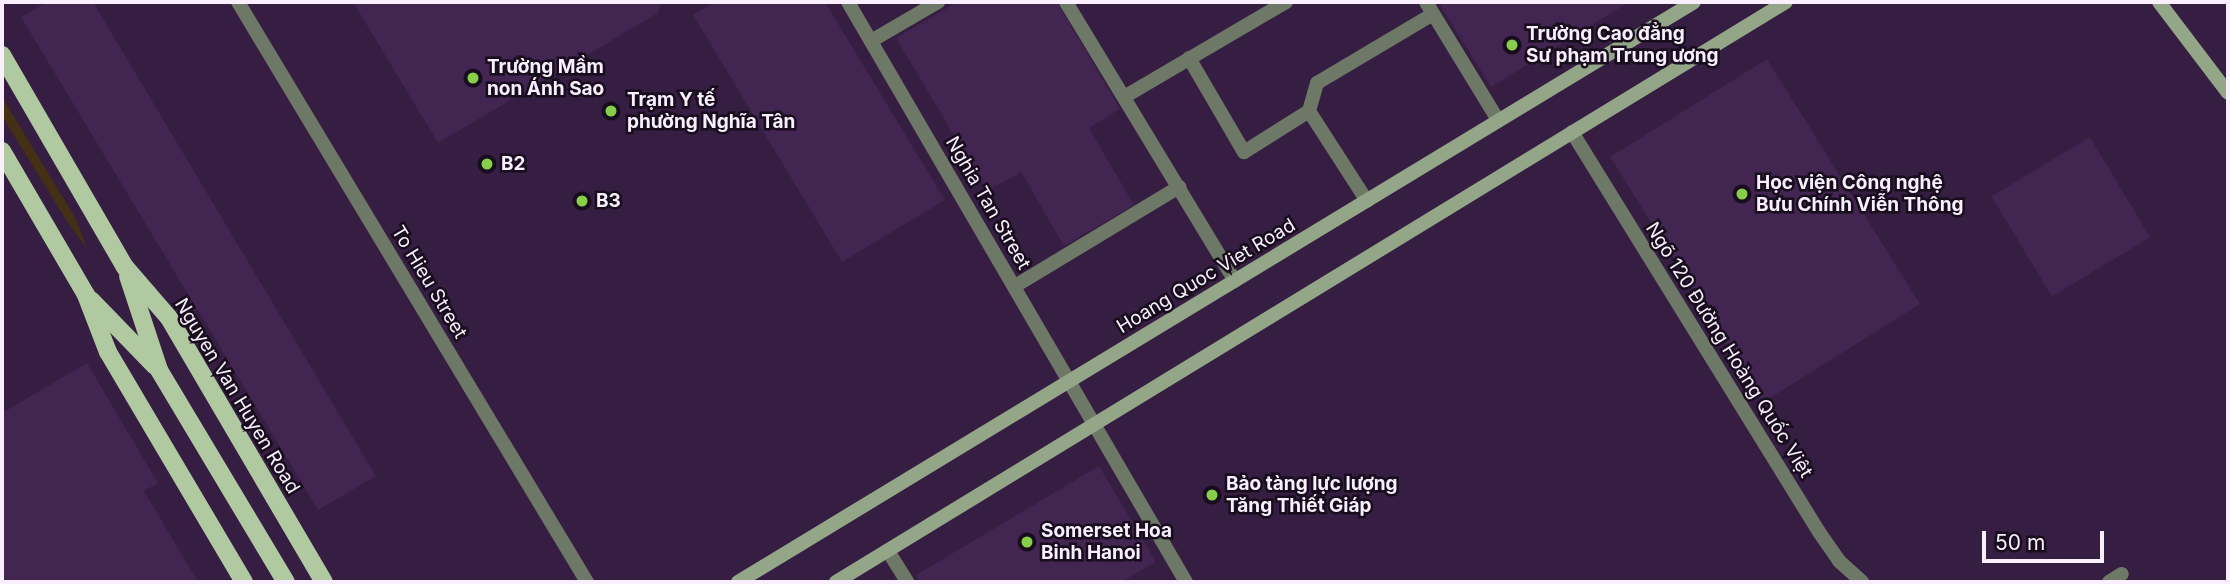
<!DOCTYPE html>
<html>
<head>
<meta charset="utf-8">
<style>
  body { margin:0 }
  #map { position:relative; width:2230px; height:584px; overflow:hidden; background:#361d42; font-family:Inter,sans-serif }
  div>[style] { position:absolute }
  .built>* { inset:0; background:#422550; transform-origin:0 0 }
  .green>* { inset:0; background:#443015 }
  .minor>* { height:14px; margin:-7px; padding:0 7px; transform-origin:7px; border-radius:7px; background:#6d7966 }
  .tertiary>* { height:14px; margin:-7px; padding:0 7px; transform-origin:7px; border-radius:7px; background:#6d7966 }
  .secondary>* { height:14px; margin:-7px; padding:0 7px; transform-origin:7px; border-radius:7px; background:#93a687 }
  .primary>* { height:18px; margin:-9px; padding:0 9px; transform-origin:9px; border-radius:9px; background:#b1c9a1 }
  .dots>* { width:19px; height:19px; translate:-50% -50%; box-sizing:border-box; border:4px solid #180d1d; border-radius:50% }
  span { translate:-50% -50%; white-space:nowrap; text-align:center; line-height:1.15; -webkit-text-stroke:5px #180d1d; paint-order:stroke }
  .poi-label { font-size:19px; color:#f9effe; font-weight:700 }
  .left { translate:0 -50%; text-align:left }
  .street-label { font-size:19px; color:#f9effe }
  .frame { position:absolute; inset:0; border:4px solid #f9effe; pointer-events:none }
  .scale { position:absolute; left:1982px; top:531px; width:122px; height:32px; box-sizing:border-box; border:4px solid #f9effe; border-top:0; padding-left:9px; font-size:21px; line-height:24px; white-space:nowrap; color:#f9effe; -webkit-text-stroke:5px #180d1d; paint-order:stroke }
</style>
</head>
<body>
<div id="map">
  <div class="built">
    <div style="clip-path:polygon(47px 2px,93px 2px,376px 476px,318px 510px,21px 17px)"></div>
    <div style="clip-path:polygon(353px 2px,661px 2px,658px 13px,438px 143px)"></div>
    <div style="clip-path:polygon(715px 2px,825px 2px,945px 200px,842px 262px,693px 15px)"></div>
    <div style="clip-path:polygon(957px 2px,1057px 2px,1120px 109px,1089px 128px,1134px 205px,1064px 246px,1021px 172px,987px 191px,896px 38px)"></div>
    <div style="clip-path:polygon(1438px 2px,1629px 2px,1491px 87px)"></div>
    <div style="left:1767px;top:59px;width:289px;height:185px;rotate:58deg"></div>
    <div style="left:2090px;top:137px;width:117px;height:115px;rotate:59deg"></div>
    <div style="clip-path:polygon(87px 363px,158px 483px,144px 491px,198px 582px,2px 582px,2px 413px)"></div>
    <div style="clip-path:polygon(1099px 466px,1156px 562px,1121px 582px,920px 582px,916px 575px)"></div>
  </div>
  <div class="green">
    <div style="clip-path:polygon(2px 97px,76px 219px,87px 249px,68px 223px,2px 116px)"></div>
  </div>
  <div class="minor">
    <div style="left:238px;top:2px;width:677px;rotate:58.96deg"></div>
    <div style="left:848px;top:2px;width:671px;rotate:59.77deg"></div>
    <div style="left:1066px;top:2px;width:326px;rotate:58.8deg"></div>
    <div style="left:1426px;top:2px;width:138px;rotate:58.6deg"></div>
    <div style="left:871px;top:41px;width:78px;rotate:-30.2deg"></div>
    <div style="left:1189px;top:58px;width:109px;rotate:59.7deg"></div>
    <div style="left:1244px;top:152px;width:77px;rotate:-32.2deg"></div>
    <div style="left:1309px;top:111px;width:29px;rotate:-74deg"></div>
    <div style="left:1317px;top:83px;width:135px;rotate:-30.7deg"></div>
    <div style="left:1124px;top:97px;width:188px;rotate:-30.4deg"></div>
    <div style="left:1309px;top:111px;width:107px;rotate:57.2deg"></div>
    <div style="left:1572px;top:132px;width:470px;rotate:58.3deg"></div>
    <div style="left:1819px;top:532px;width:35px;rotate:55deg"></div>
    <div style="left:1839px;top:561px;width:31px;rotate:42deg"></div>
    <div style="left:1015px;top:286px;width:192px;rotate:-31.1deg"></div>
    <div style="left:2109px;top:582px;width:15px;rotate:-32deg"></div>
  </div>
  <div class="tertiary">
    <div style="left:888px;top:551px;width:36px;rotate:58deg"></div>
  </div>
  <div class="secondary">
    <div style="left:2159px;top:2px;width:114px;rotate:52.8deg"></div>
    <div style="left:738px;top:582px;width:1118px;rotate:-31.24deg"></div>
    <div style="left:836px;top:582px;width:1113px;rotate:-31.41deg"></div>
  </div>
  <div class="primary">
    <div style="left:2px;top:55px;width:245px;rotate:59.9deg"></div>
    <div style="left:125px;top:267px;width:67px;rotate:49.2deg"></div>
    <div style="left:169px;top:318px;width:306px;rotate:59.6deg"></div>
    <div style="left:2px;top:151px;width:167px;rotate:59.7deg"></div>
    <div style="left:86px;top:295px;width:61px;rotate:68.9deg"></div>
    <div style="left:108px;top:352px;width:267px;rotate:59.4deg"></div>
    <div style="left:128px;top:276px;width:99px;rotate:71.7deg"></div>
    <div style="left:159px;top:370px;width:247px;rotate:59.1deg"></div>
    <div style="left:91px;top:300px;width:92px;rotate:45.9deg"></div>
  </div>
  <div class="dots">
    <div style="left:1512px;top:45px;background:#87cf4b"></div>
    <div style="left:473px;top:78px;background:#87cf4b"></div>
    <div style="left:611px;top:111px;background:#87cf4b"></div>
    <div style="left:487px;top:164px;background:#87cf4b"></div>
    <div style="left:1742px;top:194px;background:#87cf4b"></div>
    <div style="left:582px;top:201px;background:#87cf4b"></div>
    <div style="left:1212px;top:495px;background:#87cf4b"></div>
    <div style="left:1027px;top:542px;background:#87cf4b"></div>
  </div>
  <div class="poi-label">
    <span class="left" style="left:1526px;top:45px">Trường Cao đẳng<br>Sư phạm Trung ương</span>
    <span class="left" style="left:487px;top:78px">Trường Mầm<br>non Ánh Sao</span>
    <span class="left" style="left:627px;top:111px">Trạm Y tế<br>phường Nghĩa Tân</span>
    <span class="left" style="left:501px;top:164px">B2</span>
    <span class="left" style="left:1756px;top:194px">Học viện Công nghệ<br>Bưu Chính Viễn Thông</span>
    <span class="left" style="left:596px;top:201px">B3</span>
    <span class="left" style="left:1226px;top:495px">Bảo tàng lực lượng<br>Tăng Thiết Giáp</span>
    <span class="left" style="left:1041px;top:542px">Somerset Hoa<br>Binh Hanoi</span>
  </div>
  <div class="street-label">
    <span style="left:988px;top:203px;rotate:60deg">Nghia Tan Street</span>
    <span style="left:1206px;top:276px;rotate:-31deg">Hoang Quoc Viet Road</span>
    <span style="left:429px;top:282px;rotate:59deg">To Hieu Street</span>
    <span style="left:1729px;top:350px;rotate:58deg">Ngõ 120 Đường Hoàng Quốc Việt</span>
    <span style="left:237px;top:396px;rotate:59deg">Nguyen Van Huyen Road</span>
  </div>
  <div class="frame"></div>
  <div class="scale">50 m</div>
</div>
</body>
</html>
